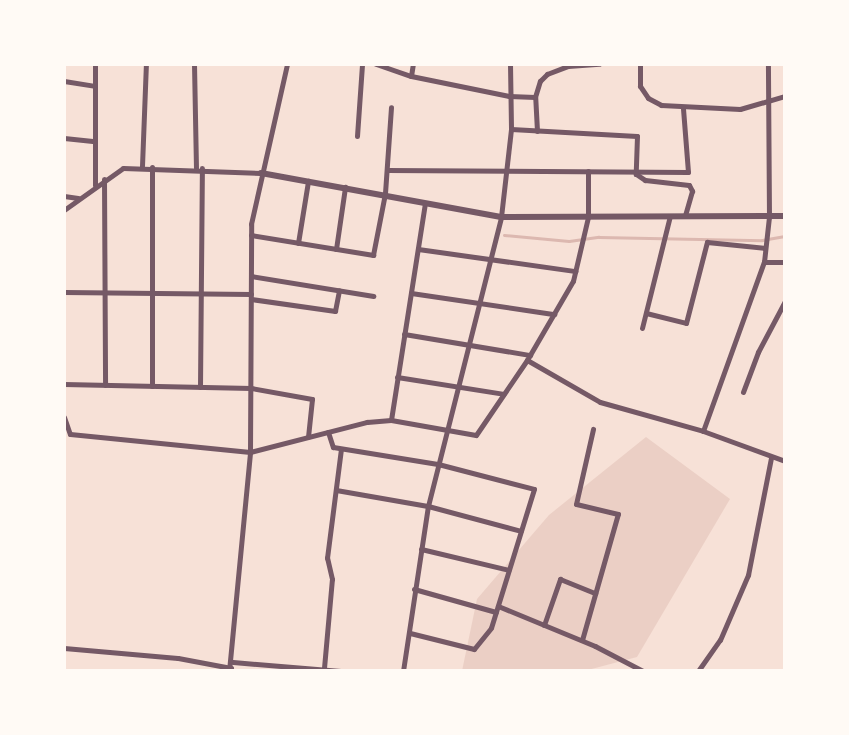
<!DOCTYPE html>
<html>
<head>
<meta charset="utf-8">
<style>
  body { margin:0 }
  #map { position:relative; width:849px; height:735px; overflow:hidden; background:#f7e1d7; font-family:"Asap Condensed",sans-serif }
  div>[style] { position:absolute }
  .green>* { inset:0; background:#ebcfc5 }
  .stream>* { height:3px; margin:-1.5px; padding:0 1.5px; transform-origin:1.5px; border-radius:1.5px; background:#dcb8b0 }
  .minor>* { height:5px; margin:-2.5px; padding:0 2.5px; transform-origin:2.5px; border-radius:2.5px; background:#755966 }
  .tertiary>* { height:6px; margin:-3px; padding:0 3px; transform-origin:3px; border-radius:3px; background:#755966 }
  span { translate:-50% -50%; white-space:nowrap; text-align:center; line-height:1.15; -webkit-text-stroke:7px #fffaf5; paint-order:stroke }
  .frame { position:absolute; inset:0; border:66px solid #fffaf5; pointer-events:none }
</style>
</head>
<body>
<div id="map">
  <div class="green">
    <div style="clip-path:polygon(646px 437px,730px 499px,637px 657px,584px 671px,462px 671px,477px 599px,549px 515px)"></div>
  </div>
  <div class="stream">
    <div style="left:504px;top:235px;width:65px;rotate:5.3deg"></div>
    <div style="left:569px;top:241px;width:30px;rotate:-8deg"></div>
    <div style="left:599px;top:237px;width:163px;rotate:1.1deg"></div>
    <div style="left:762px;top:240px;width:23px;rotate:-10deg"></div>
  </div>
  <div class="minor">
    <div style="left:194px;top:64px;width:104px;rotate:88.9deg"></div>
    <div style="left:376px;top:64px;width:37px;rotate:19deg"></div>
    <div style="left:411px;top:76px;width:100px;rotate:11.5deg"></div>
    <div style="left:509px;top:96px;width:26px;rotate:2deg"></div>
    <div style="left:510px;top:64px;width:65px;rotate:89.1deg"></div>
    <div style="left:640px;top:64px;width:22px;rotate:90deg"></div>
    <div style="left:640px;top:86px;width:14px;rotate:56deg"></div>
    <div style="left:648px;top:98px;width:15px;rotate:28deg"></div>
    <div style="left:661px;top:105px;width:79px;rotate:2.9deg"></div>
    <div style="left:740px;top:109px;width:47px;rotate:-16.1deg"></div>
    <div style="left:411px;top:76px;width:12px;rotate:-81deg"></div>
    <div style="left:64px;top:81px;width:31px;rotate:9deg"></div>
    <div style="left:537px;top:131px;width:34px;rotate:-93deg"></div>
    <div style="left:535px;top:97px;width:17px;rotate:-73deg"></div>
    <div style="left:540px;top:81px;width:10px;rotate:-45deg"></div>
    <div style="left:547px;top:74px;width:22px;rotate:-21deg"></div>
    <div style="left:568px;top:66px;width:31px;rotate:-4deg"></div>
    <div style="left:357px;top:136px;width:72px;rotate:-86deg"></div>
    <div style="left:64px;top:138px;width:31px;rotate:6deg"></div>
    <div style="left:142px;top:166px;width:102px;rotate:-87.8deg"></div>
    <div style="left:387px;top:170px;width:301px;rotate:0.4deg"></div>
    <div style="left:688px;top:172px;width:64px;rotate:-94.5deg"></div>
    <div style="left:104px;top:179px;width:206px;rotate:89.7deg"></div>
    <div style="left:95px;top:185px;width:121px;rotate:-90deg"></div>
    <div style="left:64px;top:196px;width:14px;rotate:8deg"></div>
    <div style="left:64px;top:210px;width:72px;rotate:-35.4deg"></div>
    <div style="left:123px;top:168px;width:138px;rotate:2.1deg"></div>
    <div style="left:251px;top:235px;width:124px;rotate:9.3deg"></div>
    <div style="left:373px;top:255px;width:63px;rotate:-79deg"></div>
    <div style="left:385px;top:193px;width:86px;rotate:-86deg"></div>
    <div style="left:298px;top:243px;width:63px;rotate:-80.8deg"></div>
    <div style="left:336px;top:249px;width:63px;rotate:-81.7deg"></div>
    <div style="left:418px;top:249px;width:159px;rotate:8deg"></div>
    <div style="left:764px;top:262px;width:21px"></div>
    <div style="left:251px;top:276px;width:124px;rotate:9.3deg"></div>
    <div style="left:64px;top:292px;width:187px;rotate:0.6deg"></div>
    <div style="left:411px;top:293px;width:145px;rotate:8.4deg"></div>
    <div style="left:251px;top:299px;width:85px;rotate:8.1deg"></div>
    <div style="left:335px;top:311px;width:21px;rotate:-79deg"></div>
    <div style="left:646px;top:313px;width:41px;rotate:14deg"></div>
    <div style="left:686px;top:323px;width:84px;rotate:-75.5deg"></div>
    <div style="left:707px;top:242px;width:58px;rotate:5.9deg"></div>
    <div style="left:642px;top:328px;width:115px;rotate:-76deg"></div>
    <div style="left:404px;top:334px;width:128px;rotate:9.5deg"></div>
    <div style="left:527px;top:360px;width:84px;rotate:29.9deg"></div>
    <div style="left:600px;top:402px;width:107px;rotate:15.7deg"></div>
    <div style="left:703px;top:431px;width:87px;rotate:20.1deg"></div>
    <div style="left:397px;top:377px;width:108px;rotate:9deg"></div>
    <div style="left:64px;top:384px;width:187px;rotate:1.2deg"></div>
    <div style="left:251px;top:388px;width:62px;rotate:10.2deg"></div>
    <div style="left:312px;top:399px;width:38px;rotate:96deg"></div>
    <div style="left:152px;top:386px;width:219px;rotate:-90deg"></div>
    <div style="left:200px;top:387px;width:219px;rotate:-89.5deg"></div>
    <div style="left:743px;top:392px;width:43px;rotate:-69.4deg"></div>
    <div style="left:758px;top:352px;width:58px;rotate:-62.1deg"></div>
    <div style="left:64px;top:417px;width:18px;rotate:71deg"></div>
    <div style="left:70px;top:434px;width:181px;rotate:5.7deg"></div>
    <div style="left:250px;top:452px;width:121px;rotate:-14.4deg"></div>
    <div style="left:367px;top:422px;width:24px;rotate:-5deg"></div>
    <div style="left:391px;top:420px;width:86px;rotate:10deg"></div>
    <div style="left:476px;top:435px;width:91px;rotate:-55.8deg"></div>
    <div style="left:527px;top:360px;width:91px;rotate:-59.8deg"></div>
    <div style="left:573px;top:281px;width:66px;rotate:-76.8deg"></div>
    <div style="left:588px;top:217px;width:46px;rotate:-90deg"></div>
    <div style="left:391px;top:420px;width:219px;rotate:-81.1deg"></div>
    <div style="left:703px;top:431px;width:180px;rotate:-70.2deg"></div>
    <div style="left:764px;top:262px;width:45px;rotate:-83.7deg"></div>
    <div style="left:769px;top:217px;width:153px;rotate:-90.4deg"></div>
    <div style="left:328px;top:432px;width:16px;rotate:72deg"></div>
    <div style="left:333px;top:447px;width:106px;rotate:9.2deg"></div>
    <div style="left:438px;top:464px;width:99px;rotate:14.6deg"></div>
    <div style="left:534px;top:489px;width:145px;rotate:107.2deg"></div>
    <div style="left:491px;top:628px;width:27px;rotate:129deg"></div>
    <div style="left:474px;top:649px;width:66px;rotate:-166deg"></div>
    <div style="left:336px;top:490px;width:93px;rotate:9.9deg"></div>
    <div style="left:428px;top:506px;width:96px;rotate:15deg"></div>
    <div style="left:421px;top:549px;width:90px;rotate:13.4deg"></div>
    <div style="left:414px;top:589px;width:85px;rotate:15.7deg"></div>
    <div style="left:498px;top:606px;width:105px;rotate:22.4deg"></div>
    <div style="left:595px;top:646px;width:54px;rotate:27.5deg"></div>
    <div style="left:544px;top:625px;width:49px;rotate:-70.8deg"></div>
    <div style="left:560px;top:579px;width:38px;rotate:22deg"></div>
    <div style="left:582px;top:640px;width:131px;rotate:-74.1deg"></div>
    <div style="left:618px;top:514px;width:43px;rotate:-166.6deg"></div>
    <div style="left:576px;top:504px;width:77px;rotate:-77.2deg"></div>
    <div style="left:64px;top:648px;width:114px;rotate:5deg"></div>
    <div style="left:178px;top:658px;width:54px;rotate:10.7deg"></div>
    <div style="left:233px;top:662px;width:108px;rotate:4.8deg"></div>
    <div style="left:324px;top:668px;width:89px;rotate:-84.9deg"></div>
    <div style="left:332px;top:579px;width:22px;rotate:-103deg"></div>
    <div style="left:327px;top:558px;width:110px;rotate:-82.7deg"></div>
    <div style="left:229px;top:671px;width:220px;rotate:-84.5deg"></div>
    <div style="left:250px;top:452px;width:228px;rotate:-89.7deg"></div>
    <div style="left:251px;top:224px;width:164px;rotate:-77.3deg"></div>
    <div style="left:403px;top:671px;width:167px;rotate:-81.4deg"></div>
    <div style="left:428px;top:506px;width:298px;rotate:-75.8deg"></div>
    <div style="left:501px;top:217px;width:89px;rotate:-83.5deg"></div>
    <div style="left:511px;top:129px;width:126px;rotate:3.2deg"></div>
    <div style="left:637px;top:136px;width:38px;rotate:92deg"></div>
    <div style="left:636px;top:174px;width:11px;rotate:34deg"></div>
    <div style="left:645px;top:180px;width:44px;rotate:6.5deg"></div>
    <div style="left:689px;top:185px;width:7px;rotate:63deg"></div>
    <div style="left:692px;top:191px;width:26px;rotate:106deg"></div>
    <div style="left:698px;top:671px;width:38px;rotate:-55deg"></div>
    <div style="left:720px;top:640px;width:71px;rotate:-66.7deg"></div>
    <div style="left:748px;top:575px;width:119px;rotate:-78.9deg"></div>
  </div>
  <div class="tertiary">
    <div style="left:261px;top:173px;width:244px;rotate:10.4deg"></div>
    <div style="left:501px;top:217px;width:284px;rotate:-0.2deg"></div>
  </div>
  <div class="frame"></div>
</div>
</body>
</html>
